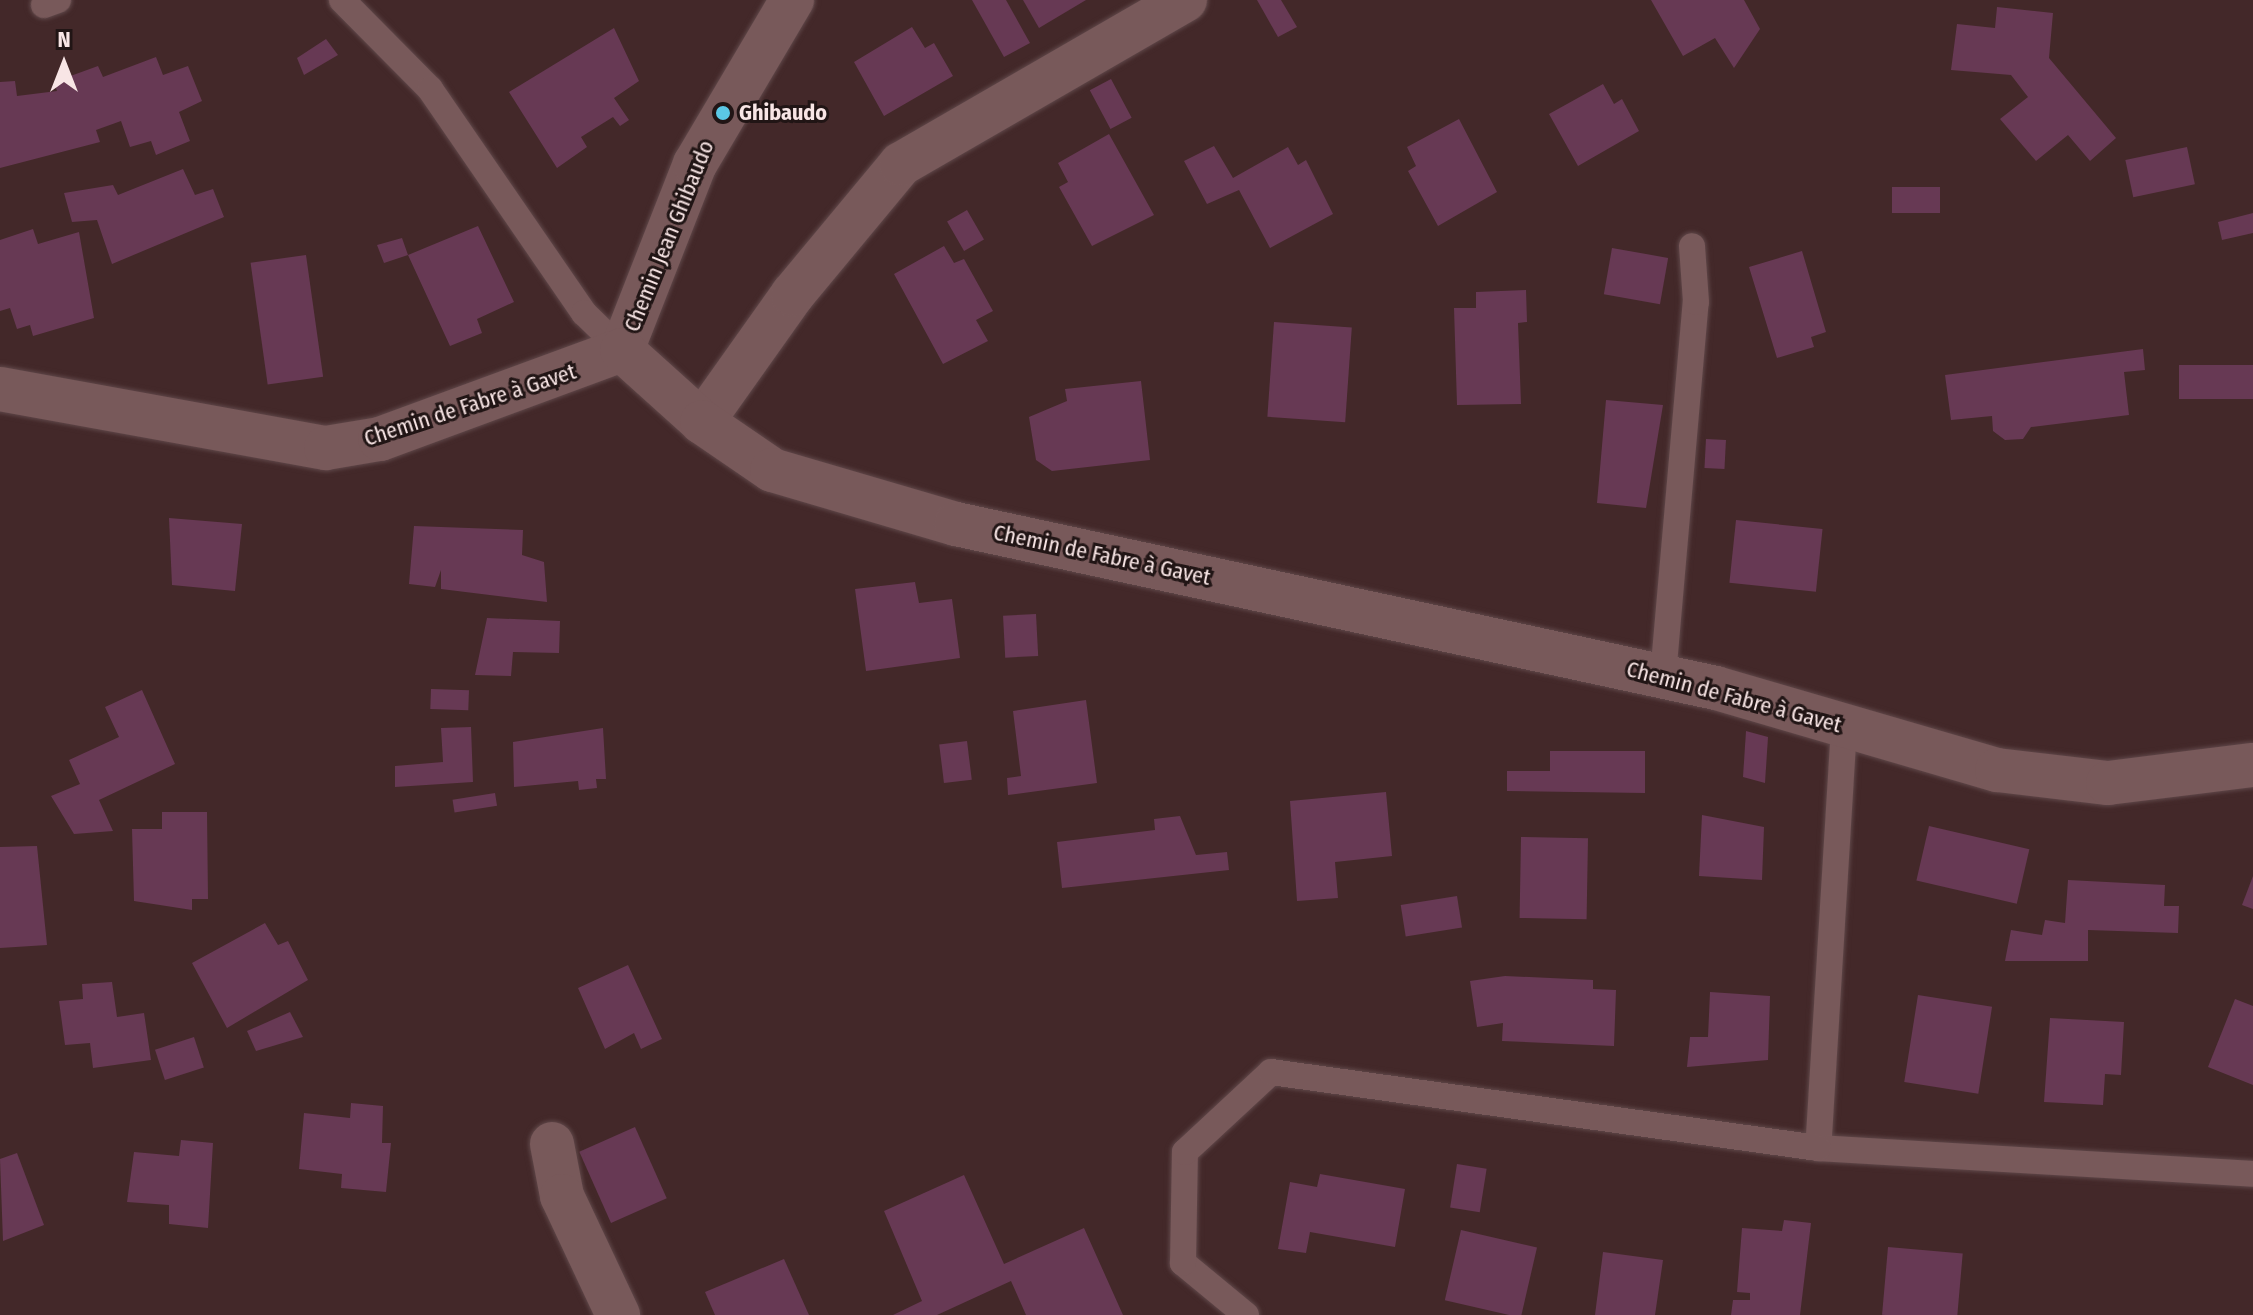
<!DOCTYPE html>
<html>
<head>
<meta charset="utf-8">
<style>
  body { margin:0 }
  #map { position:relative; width:2253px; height:1315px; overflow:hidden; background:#432829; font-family:"Fira Sans Condensed",sans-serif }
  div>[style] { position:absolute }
  .building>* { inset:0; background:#673954; transform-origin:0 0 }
  .roads { filter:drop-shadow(0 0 2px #5f4749) drop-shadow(0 0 2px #5f4749) }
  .service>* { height:26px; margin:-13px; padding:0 13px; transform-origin:13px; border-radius:13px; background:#78595a }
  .minor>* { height:44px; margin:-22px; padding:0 22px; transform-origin:22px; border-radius:22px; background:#78595a }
  .tertiary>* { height:44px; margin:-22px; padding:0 22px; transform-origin:22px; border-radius:22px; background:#78595a }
  .dots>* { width:22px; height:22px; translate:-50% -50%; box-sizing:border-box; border:4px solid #211515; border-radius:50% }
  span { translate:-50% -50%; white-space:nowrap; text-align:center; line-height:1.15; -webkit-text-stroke:6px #211515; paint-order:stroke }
  .poi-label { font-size:22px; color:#f8e5e5; font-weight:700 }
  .left { translate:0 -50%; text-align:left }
  .street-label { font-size:22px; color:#f8e5e5 }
  .north { position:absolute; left:24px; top:24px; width:80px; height:80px; -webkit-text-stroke:6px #211515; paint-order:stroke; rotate:0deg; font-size:22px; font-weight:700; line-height:32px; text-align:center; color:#f8e5e5 }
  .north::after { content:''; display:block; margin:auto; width:28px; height:36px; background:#f8e5e5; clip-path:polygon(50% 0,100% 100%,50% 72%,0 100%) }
</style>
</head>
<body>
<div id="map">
  <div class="building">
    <div style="clip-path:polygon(972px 0,1006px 0,1030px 43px,1004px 57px)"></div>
    <div style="clip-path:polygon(1023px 0,1086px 0,1039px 28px)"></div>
    <div style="clip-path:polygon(1257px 0,1281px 0,1297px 27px,1278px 37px)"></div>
    <div style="clip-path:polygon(1651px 0,1744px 0,1760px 29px,1734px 68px,1715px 38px,1683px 56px)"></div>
    <div style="clip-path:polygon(1997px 7px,2053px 13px,2049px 58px,2116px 138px,2090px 161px,2068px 135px,2036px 161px,2000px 119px,2028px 97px,2011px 75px,1951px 70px,1957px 24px,1995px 28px)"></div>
    <div style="clip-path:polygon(912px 27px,925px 48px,934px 43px,953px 76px,884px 116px,854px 62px)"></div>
    <div style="clip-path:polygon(614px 28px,639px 81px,614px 98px,629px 120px,620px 126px,613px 117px,581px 137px,587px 147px,557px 168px,509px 92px)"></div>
    <div style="clip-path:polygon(326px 39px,338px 55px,304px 75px,297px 58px)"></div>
    <div style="clip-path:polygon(156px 57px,163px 75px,188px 66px,202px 101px,179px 112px,190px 141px,156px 155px,151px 141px,130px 147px,121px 121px,96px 130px,100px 142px,0 168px,0 82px,15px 81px,17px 96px,57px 91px,54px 82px,98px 66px,103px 77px)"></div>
    <div style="left:1111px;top:79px;width:44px;height:24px;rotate:62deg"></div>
    <div style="clip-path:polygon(1603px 84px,1614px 104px,1622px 99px,1639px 131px,1578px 166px,1549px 114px)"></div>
    <div style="clip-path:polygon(1459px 119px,1497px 192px,1438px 226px,1408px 171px,1416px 166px,1407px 147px)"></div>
    <div style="clip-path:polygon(1109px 134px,1154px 215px,1092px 246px,1059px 187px,1068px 182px,1058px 163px)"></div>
    <div style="clip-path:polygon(1214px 146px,1233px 178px,1288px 147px,1298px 165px,1306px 160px,1333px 214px,1270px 248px,1239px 190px,1207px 204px,1184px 161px)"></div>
    <div style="left:2187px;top:147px;width:38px;height:63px;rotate:78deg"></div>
    <div style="clip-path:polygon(183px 169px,195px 195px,213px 189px,224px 217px,112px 264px,97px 220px,72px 222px,64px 193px,113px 185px,118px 195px)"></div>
    <div style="left:1892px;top:187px;width:48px;height:26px"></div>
    <div style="left:967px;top:210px;width:34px;height:23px;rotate:60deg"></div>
    <div style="clip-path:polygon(2253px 213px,2253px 233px,2222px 240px,2218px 222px)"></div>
    <div style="clip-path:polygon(478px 226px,514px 302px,477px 319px,482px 333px,450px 346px,408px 255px,384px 263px,377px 245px,402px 238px,408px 255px)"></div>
    <div style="clip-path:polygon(33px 229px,38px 244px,79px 232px,94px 318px,33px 336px,30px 325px,17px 329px,10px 308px,0 311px,0 240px)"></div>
    <div style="clip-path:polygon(944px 246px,954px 263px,964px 259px,993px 311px,976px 320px,988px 341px,943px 364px,894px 274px)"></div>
    <div style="left:1612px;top:248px;width:57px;height:47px;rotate:10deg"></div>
    <div style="clip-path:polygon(1802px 251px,1826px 332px,1811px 337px,1814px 347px,1777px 358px,1749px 267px)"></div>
    <div style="left:306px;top:255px;width:123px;height:56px;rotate:82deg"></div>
    <div style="clip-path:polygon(1526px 290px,1527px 322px,1518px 323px,1521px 404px,1457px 405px,1454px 308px,1476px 308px,1476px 292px)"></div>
    <div style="left:1274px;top:322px;width:78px;height:95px;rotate:4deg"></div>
    <div style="clip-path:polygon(2143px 349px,2145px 370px,2124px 372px,2129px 415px,2031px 427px,2023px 439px,2005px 440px,1993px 431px,1992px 416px,1951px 420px,1945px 375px)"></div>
    <div style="left:2253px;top:365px;width:34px;height:74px;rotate:90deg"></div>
    <div style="clip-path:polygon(1141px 381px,1150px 460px,1052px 471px,1036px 460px,1029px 417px,1067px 401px,1065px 389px)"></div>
    <div style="clip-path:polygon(1606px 400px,1663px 405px,1646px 508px,1597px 503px)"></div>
    <div style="left:1706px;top:439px;width:20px;height:29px;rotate:3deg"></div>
    <div style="clip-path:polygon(169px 518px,242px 524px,235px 591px,172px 585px)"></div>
    <div style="left:1736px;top:520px;width:87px;height:63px;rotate:6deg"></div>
    <div style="clip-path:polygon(414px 526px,523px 530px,522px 555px,544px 562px,547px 602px,441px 589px,441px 570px,435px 587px,409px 584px)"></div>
    <div style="clip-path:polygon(915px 582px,919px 603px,952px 599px,960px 658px,866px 671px,855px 589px)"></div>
    <div style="left:1036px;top:614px;width:42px;height:33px;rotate:87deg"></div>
    <div style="clip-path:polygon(487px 618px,560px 621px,559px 653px,513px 652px,511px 676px,475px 675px)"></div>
    <div style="left:431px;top:689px;width:38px;height:20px;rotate:2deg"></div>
    <div style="clip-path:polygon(142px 690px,175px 764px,99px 800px,113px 831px,74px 834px,51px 796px,80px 784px,69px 760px,119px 737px,105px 707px)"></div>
    <div style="clip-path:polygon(1086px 700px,1097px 783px,1008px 795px,1007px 778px,1021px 776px,1013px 711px)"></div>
    <div style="clip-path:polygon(471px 727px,473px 782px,395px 787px,395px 766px,443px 762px,441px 728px)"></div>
    <div style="clip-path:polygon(603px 728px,606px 779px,596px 779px,597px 788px,579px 790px,578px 781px,514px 787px,513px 742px)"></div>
    <div style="clip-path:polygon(1746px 731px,1768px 737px,1765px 783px,1743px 777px)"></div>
    <div style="left:967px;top:741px;width:39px;height:28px;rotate:83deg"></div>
    <div style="clip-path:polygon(1550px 751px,1645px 751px,1645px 793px,1507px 791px,1507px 771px,1550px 771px)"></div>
    <div style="clip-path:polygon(1386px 792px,1392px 856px,1335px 862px,1338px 898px,1297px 901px,1290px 801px)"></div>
    <div style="left:495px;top:793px;width:13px;height:43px;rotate:81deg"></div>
    <div style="clip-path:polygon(162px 812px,207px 812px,208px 899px,192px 899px,192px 910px,134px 901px,132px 829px,162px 829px)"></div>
    <div style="clip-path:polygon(1702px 815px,1764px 827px,1762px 880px,1699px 876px)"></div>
    <div style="clip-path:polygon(1180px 816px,1196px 855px,1227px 852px,1229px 870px,1062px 888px,1057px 842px,1155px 830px,1154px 819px)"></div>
    <div style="left:1929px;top:826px;width:103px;height:56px;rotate:13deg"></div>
    <div style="left:1521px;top:837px;width:67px;height:81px;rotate:1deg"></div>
    <div style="clip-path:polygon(37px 846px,47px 945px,0 948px,0 847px)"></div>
    <div style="clip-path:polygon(2253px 876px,2253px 909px,2242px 905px)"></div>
    <div style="clip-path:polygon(2068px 880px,2165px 885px,2164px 906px,2179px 906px,2178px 933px,2088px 930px,2088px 961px,2005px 961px,2011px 930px,2042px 935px,2045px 920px,2065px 923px)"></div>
    <div style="left:1457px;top:896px;width:32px;height:57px;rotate:81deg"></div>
    <div style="clip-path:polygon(265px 923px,278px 945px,288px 941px,308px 980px,227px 1028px,192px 963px)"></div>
    <div style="clip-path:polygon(628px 965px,662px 1039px,641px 1049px,634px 1033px,605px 1049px,578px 988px)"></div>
    <div style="clip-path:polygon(1505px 976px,1593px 980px,1593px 989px,1616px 990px,1614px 1046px,1502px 1041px,1503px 1023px,1477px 1027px,1470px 981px)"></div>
    <div style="clip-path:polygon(112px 982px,117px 1017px,144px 1013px,151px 1060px,93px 1068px,90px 1043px,65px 1045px,59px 1001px,83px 999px,82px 984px)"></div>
    <div style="clip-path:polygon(1710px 992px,1770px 996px,1768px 1060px,1687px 1067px,1690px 1037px,1708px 1037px)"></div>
    <div style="left:1918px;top:995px;width:75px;height:88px;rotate:9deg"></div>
    <div style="clip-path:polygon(2235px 999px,2253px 1006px,2253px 1085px,2208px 1067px)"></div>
    <div style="clip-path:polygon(290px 1012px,303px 1037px,256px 1051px,247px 1031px)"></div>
    <div style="clip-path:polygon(2050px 1018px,2124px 1022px,2121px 1075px,2105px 1074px,2103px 1105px,2044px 1102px)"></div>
    <div style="left:194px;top:1037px;width:32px;height:41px;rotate:72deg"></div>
    <div style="clip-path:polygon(351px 1103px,383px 1106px,382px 1143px,391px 1143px,386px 1192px,341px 1188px,342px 1174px,299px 1169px,304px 1113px,350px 1118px)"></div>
    <div style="left:635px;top:1127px;width:78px;height:61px;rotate:66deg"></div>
    <div style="clip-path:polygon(181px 1140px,213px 1143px,208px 1228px,169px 1224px,169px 1205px,127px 1202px,134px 1152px,179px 1156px)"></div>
    <div style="clip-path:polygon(17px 1153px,44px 1225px,3px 1241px,0 1159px)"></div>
    <div style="left:1457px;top:1164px;width:30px;height:44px;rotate:9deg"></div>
    <div style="clip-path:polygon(1320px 1174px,1405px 1189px,1395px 1247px,1310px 1232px,1306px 1253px,1278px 1249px,1290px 1182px,1317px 1187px)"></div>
    <div style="clip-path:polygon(964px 1175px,1004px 1264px,1084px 1228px,1123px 1315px,1026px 1315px,1011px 1281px,937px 1315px,893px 1315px,922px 1301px,884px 1211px)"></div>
    <div style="clip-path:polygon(1784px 1220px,1811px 1223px,1800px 1315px,1731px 1315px,1733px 1300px,1750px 1300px,1750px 1293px,1737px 1292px,1742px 1228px,1782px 1231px)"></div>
    <div style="left:1461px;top:1230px;width:78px;height:72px;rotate:13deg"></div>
    <div style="left:1888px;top:1247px;width:75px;height:68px;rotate:5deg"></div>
    <div style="clip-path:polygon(1603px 1252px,1663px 1260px,1655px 1315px,1595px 1315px)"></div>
    <div style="clip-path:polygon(784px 1259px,809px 1315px,715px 1315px,705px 1292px)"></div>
  </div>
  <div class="roads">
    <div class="service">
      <div style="left:342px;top:0;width:125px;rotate:45.3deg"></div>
      <div style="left:430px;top:89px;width:272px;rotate:55.5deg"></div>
      <div style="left:584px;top:313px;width:53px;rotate:44.2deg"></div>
      <div style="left:44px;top:5px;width:15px;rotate:-20deg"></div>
      <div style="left:1663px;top:676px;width:375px;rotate:-85deg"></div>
      <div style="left:1696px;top:302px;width:56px;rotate:-94.1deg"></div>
      <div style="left:1844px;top:727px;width:422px;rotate:93.5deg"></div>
      <div style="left:1818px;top:1148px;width:436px;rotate:3.4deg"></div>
      <div style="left:1246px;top:1315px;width:82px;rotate:-140.5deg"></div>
      <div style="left:1183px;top:1263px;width:111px;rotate:-89deg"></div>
      <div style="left:1185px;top:1152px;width:117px;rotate:-42.9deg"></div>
      <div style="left:1271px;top:1072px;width:552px;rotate:7.91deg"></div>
    </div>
    <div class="minor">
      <div style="left:622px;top:350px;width:200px;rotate:-68.6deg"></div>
      <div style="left:695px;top:164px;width:191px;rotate:-59.4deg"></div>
      <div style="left:702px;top:422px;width:157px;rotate:-54.6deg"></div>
      <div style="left:793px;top:294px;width:169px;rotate:-50.3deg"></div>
      <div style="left:901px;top:164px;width:328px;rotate:-30deg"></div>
      <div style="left:552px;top:1144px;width:53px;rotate:79.1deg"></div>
      <div style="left:562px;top:1196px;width:132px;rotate:64.8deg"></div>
    </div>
    <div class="tertiary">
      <div style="left:0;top:389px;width:331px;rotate:10.3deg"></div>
      <div style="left:326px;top:448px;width:55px;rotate:-9.5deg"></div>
      <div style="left:380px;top:439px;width:258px;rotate:-20.2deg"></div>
      <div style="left:622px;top:350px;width:108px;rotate:42deg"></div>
      <div style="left:702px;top:422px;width:85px;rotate:34.4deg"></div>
      <div style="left:772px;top:470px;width:192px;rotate:16.4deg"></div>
      <div style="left:956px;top:524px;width:777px;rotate:12.18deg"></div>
      <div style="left:1716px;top:688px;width:293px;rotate:16.3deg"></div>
      <div style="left:1997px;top:770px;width:112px;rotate:6.7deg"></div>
      <div style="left:2108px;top:783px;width:146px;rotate:-7.1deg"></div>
    </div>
  </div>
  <div class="dots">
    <div style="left:723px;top:113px;background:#5bc8e6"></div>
  </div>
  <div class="poi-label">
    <span class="left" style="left:739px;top:113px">Ghibaudo</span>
  </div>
  <div class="street-label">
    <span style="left:669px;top:236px;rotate:-68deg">Chemin Jean Ghibaudo</span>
    <span style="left:470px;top:405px;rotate:-18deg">Chemin de Fabre à Gavet</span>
    <span style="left:1102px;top:555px;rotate:12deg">Chemin de Fabre à Gavet</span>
    <span style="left:1734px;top:697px;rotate:15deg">Chemin de Fabre à Gavet</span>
  </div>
  <div class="north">N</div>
</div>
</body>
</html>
